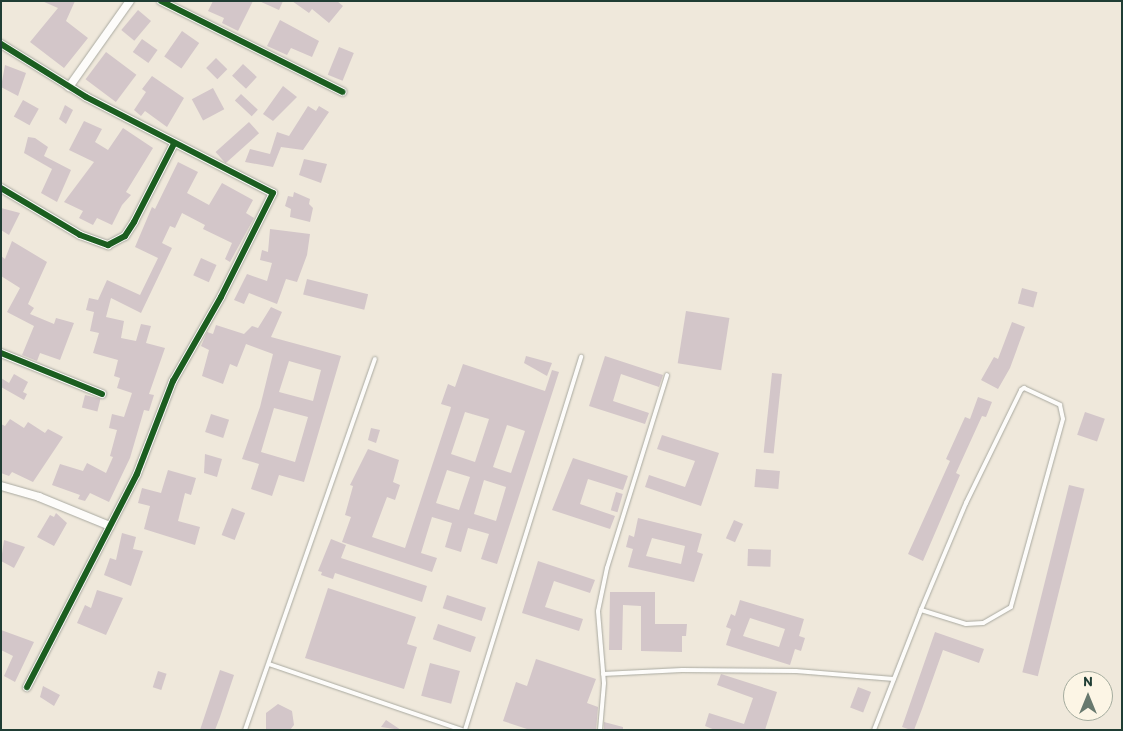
<!DOCTYPE html>
<html>
<head>
<meta charset="utf-8">
<style>
  body { margin:0 }
  #map { position:relative; width:1123px; height:731px; overflow:hidden; background:#efe8db; font-family:Itim,sans-serif }
  div>[style] { position:absolute }
  .building>* { inset:0; background:#d3c6c9; transform-origin:0 0 }
  .roads { filter:drop-shadow(0 0 1px #a9a9a0) drop-shadow(0 0 1px #a9a9a0) }
  .lane>* { height:4px; margin:-2px; padding:0 2px; transform-origin:2px; border-radius:2px; background:#fdfcfa }
  .street>* { height:8px; margin:-4px; padding:0 4px; transform-origin:4px; border-radius:4px; background:#fdfcfa }
  .cycleway>* { height:6px; margin:-3px; padding:0 3px; transform-origin:3px; border-radius:3px; background:#1b5e20 }
  span { translate:-50% -50%; white-space:nowrap; text-align:center; line-height:1.15; -webkit-text-stroke:4.5px #fcf5e5; paint-order:stroke }
  .frame { position:absolute; inset:0; border:2px solid #1f3d34; pointer-events:none }
  .north { position:absolute; left:1063px; top:671px; width:50px; height:50px; box-sizing:border-box; background:#fcf5e5; border:1px solid #a4ab9e; border-radius:50%; rotate:0deg; font-size:14px; font-weight:700; line-height:20px; text-align:center; color:#1f3d34 }
  .north::after { content:''; display:block; margin:auto; width:18px; height:22px; background:#68796e; clip-path:polygon(50% 0,100% 100%,50% 72%,0 100%) }
</style>
</head>
<body>
<div id="map">
  <div class="building">
    <div style="clip-path:polygon(42px 1px,75px 1px,66px 21px,88px 38px,64px 68px,30px 42px,58px 8px)"></div>
    <div style="clip-path:polygon(213px 1px,253px 1px,238px 31px,222px 23px,224px 18px,208px 11px)"></div>
    <div style="clip-path:polygon(259px 1px,283px 1px,279px 10px)"></div>
    <div style="clip-path:polygon(292px 1px,337px 1px,343px 6px,329px 23px,312px 9px,309px 13px)"></div>
    <div style="left:138px;top:10px;width:17px;height:26px;rotate:40deg"></div>
    <div style="clip-path:polygon(280px 20px,319px 41px,312px 57px,291px 48px,287px 55px,267px 46px)"></div>
    <div style="left:182px;top:31px;width:21px;height:31px;rotate:35deg"></div>
    <div style="left:142px;top:39px;width:19px;height:16px;rotate:35deg"></div>
    <div style="left:339px;top:47px;width:16px;height:30px;rotate:22deg"></div>
    <div style="left:106px;top:52px;width:38px;height:34px;rotate:37deg"></div>
    <div style="left:216px;top:58px;width:16px;height:14px;rotate:45deg"></div>
    <div style="left:243px;top:64px;width:19px;height:16px;rotate:43deg"></div>
    <div style="clip-path:polygon(5px 65px,26px 73px,18px 96px,1px 87px)"></div>
    <div style="clip-path:polygon(152px 76px,184px 98px,167px 127px,145px 111px,141px 116px,134px 110px,146px 92px,142px 89px)"></div>
    <div style="clip-path:polygon(283px 86px,297px 97px,273px 121px,263px 114px)"></div>
    <div style="left:213px;top:88px;width:24px;height:24px;rotate:62deg"></div>
    <div style="left:241px;top:94px;width:23px;height:9px;rotate:43deg"></div>
    <div style="left:23px;top:100px;width:18px;height:19px;rotate:29deg"></div>
    <div style="clip-path:polygon(65px 105px,73px 110px,66px 124px,59px 119px)"></div>
    <div style="clip-path:polygon(308px 106px,316px 111px,319px 106px,329px 112px,303px 150px,281px 147px,273px 167px,245px 162px,250px 149px,270px 154px,277px 132px,289px 136px)"></div>
    <div style="clip-path:polygon(84px 121px,102px 129px,95px 142px,108px 150px,123px 128px,153px 148px,126px 192px,131px 195px,122px 205px,112px 225px,97px 218px,93px 225px,79px 218px,83px 211px,64px 202px,94px 162px,69px 150px)"></div>
    <div style="left:249px;top:122px;width:15px;height:45px;rotate:48deg"></div>
    <div style="clip-path:polygon(28px 137px,35px 138px,48px 147px,44px 156px,71px 170px,57px 202px,41px 193px,52px 169px,24px 153px)"></div>
    <div style="clip-path:polygon(304px 159px,327px 164px,321px 183px,299px 175px)"></div>
    <div style="clip-path:polygon(178px 162px,198px 172px,187px 193px,209px 205px,222px 183px,253px 200px,246px 213px,254px 218px,230px 262px,225px 259px,232px 243px,203px 229px,205px 225px,182px 213px,175px 228px,170px 226px,162px 243px,172px 248px,141px 313px,111px 298px,106px 317px,124px 321px,121px 338px,136px 341px,141px 324px,151px 326px,146px 343px,165px 348px,149px 394px,154px 395px,149px 411px,144px 410px,130px 458px,109px 502px,90px 493px,85px 501px,78px 499px,80px 495px,52px 485px,60px 464px,83px 471px,87px 463px,106px 473px,113px 457px,110px 456px,117px 430px,109px 428px,112px 414px,124px 417px,132px 393px,117px 388px,120px 378px,114px 376px,118px 360px,93px 353px,99px 333px,90px 331px,94px 312px,86px 310px,89px 298px,98px 300px,107px 280px,140px 295px,158px 258px,135px 247px,152px 207px,155px 209px)"></div>
    <div style="clip-path:polygon(294px 192px,310px 199px,309px 204px,313px 208px,310px 222px,290px 217px,291px 209px,285px 206px,288px 196px,293px 197px)"></div>
    <div style="clip-path:polygon(1px 208px,20px 213px,9px 235px,1px 230px)"></div>
    <div style="clip-path:polygon(270px 229px,310px 234px,307px 255px,297px 282px,286px 279px,277px 304px,249px 293px,244px 304px,234px 300px,247px 274px,267px 281px,272px 263px,260px 260px,262px 250px,268px 252px)"></div>
    <div style="clip-path:polygon(12px 241px,47px 262px,28px 304px,34px 308px,30px 314px,54px 324px,56px 318px,74px 323px,60px 360px,40px 353px,37px 361px,22px 355px,34px 326px,7px 312px,20px 288px,1px 276px,1px 256px,5px 259px)"></div>
    <div style="left:201px;top:258px;width:17px;height:19px;rotate:24deg"></div>
    <div style="left:307px;top:279px;width:63px;height:16px;rotate:14deg"></div>
    <div style="left:1022px;top:288px;width:16px;height:16px;rotate:15deg"></div>
    <div style="clip-path:polygon(evenodd,271px 307px,282px 312px,271px 337px,341px 356px,304px 482px,279px 475px,272px 496px,251px 489px,259px 464px,242px 459px,260px 407px,273px 354px,246px 344px,237px 367px,230px 364px,223px 384px,202px 376px,209px 350px,201px 346px,207px 332px,213px 334px,216px 325px,244px 334px,252px 326px,258px 328px,271px 307px,289px 361px,321px 370px,313px 401px,279px 392px,289px 361px,271px 307px,274px 408px,308px 417px,295px 462px,261px 452px,274px 408px)"></div>
    <div style="left:686px;top:311px;width:44px;height:53px;rotate:9deg"></div>
    <div style="clip-path:polygon(1012px 322px,1025px 327px,1010px 368px,998px 389px,981px 380px,994px 357px,998px 359px)"></div>
    <div style="clip-path:polygon(526px 356px,552px 363px,547px 376px,524px 363px)"></div>
    <div style="clip-path:polygon(605px 356px,663px 375px,659px 387px,621px 374px,613px 401px,649px 413px,645px 424px,589px 406px)"></div>
    <div style="clip-path:polygon(evenodd,463px 364px,545px 391px,552px 370px,559px 372px,497px 564px,481px 559px,489px 534px,468px 528px,461px 552px,445px 547px,452px 523px,432px 517px,421px 553px,437px 558px,432px 572px,342px 542px,351px 517px,345px 515px,353px 486px,350px 485px,368px 449px,399px 460px,393px 482px,400px 485px,395px 500px,387px 497px,372px 537px,405px 548px,450px 411px,451px 407px,441px 404px,448px 384px,455px 387px,463px 364px,465px 412px,489px 419px,475px 462px,451px 454px,465px 412px,463px 364px,507px 425px,525px 431px,511px 473px,493px 467px,507px 425px,463px 364px,447px 470px,470px 477px,459px 510px,436px 503px,447px 470px,463px 364px,484px 480px,506px 487px,496px 521px,474px 514px,484px 480px)"></div>
    <div style="left:772px;top:373px;width:10px;height:80px;rotate:6deg"></div>
    <div style="clip-path:polygon(14px 374px,28px 382px,23px 392px,27px 394px,24px 400px,1px 387px,1px 378px,9px 383px)"></div>
    <div style="left:85px;top:395px;width:16px;height:13px;rotate:14deg"></div>
    <div style="clip-path:polygon(978px 397px,992px 402px,986px 417px,982px 416px,956px 473px,960px 475px,923px 561px,908px 554px,950px 461px,946px 459px,965px 417px,970px 419px)"></div>
    <div style="left:1085px;top:412px;width:21px;height:24px;rotate:19deg"></div>
    <div style="left:211px;top:414px;width:19px;height:19px;rotate:18deg"></div>
    <div style="clip-path:polygon(10px 419px,24px 428px,28px 422px,45px 433px,48px 429px,63px 437px,33px 482px,12px 472px,9px 476px,1px 473px,1px 424px,5px 426px)"></div>
    <div style="clip-path:polygon(371px 428px,380px 430px,376px 443px,368px 440px)"></div>
    <div style="clip-path:polygon(662px 435px,719px 453px,701px 506px,645px 487px,649px 475px,685px 487px,695px 461px,657px 449px)"></div>
    <div style="clip-path:polygon(205px 454px,222px 459px,217px 477px,204px 473px)"></div>
    <div style="clip-path:polygon(573px 458px,628px 476px,623px 490px,588px 479px,580px 504px,615px 516px,610px 529px,552px 510px)"></div>
    <div style="left:756px;top:469px;width:24px;height:18px;rotate:5deg"></div>
    <div style="clip-path:polygon(168px 470px,196px 478px,191px 495px,185px 493px,178px 521px,200px 527px,195px 545px,144px 529px,150px 506px,138px 503px,142px 488px,161px 493px)"></div>
    <div style="left:1069px;top:485px;width:16px;height:193px;rotate:14deg"></div>
    <div style="left:616px;top:492px;width:7px;height:19px;rotate:16deg"></div>
    <div style="left:232px;top:508px;width:14px;height:29px;rotate:21deg"></div>
    <div style="clip-path:polygon(56px 513px,67px 523px,54px 546px,37px 537px,50px 515px,54px 517px)"></div>
    <div style="clip-path:polygon(evenodd,638px 518px,702px 534px,697px 552px,703px 554px,694px 582px,628px 567px,633px 549px,626px 547px,629px 535px,634px 537px,638px 518px,652px 538px,685px 546px,681px 564px,646px 556px,652px 538px)"></div>
    <div style="left:734px;top:520px;width:10px;height:20px;rotate:24deg"></div>
    <div style="clip-path:polygon(122px 533px,136px 537px,133px 549px,143px 551px,131px 586px,104px 575px,110px 558px,116px 560px)"></div>
    <div style="clip-path:polygon(331px 539px,346px 545px,341px 558px,427px 586px,422px 602px,335px 573px,333px 579px,321px 575px,322px 572px,318px 571px)"></div>
    <div style="clip-path:polygon(4px 540px,25px 547px,14px 568px,1px 561px)"></div>
    <div style="left:748px;top:549px;width:23px;height:17px;rotate:2deg"></div>
    <div style="clip-path:polygon(538px 561px,595px 580px,590px 593px,554px 581px,545px 607px,583px 619px,579px 631px,522px 613px)"></div>
    <div style="clip-path:polygon(328px 588px,416px 617px,407px 644px,417px 647px,404px 689px,305px 658px)"></div>
    <div style="clip-path:polygon(97px 590px,123px 598px,106px 635px,77px 623px,85px 605px,91px 608px)"></div>
    <div style="clip-path:polygon(610px 592px,655px 592px,655px 624px,687px 624px,686px 636px,682px 636px,682px 652px,641px 651px,641px 606px,623px 605px,622px 650px,609px 650px)"></div>
    <div style="left:447px;top:595px;width:41px;height:14px;rotate:18deg"></div>
    <div style="clip-path:polygon(evenodd,740px 600px,804px 619px,799px 636px,805px 638px,801px 651px,795px 649px,790px 665px,726px 645px,731px 629px,726px 627px,731px 614px,735px 616px,740px 600px,750px 618px,785px 629px,779px 647px,743px 636px,750px 618px)"></div>
    <div style="left:438px;top:624px;width:40px;height:16px;rotate:19deg"></div>
    <div style="clip-path:polygon(1px 630px,34px 642px,15px 682px,4px 676px,13px 656px,1px 650px)"></div>
    <div style="clip-path:polygon(935px 632px,984px 649px,979px 663px,943px 650px,922px 709px,914px 730px,911px 730px,902px 727px)"></div>
    <div style="clip-path:polygon(536px 659px,596px 679px,587px 703px,598px 707px,596px 730px,530px 730px,503px 721px,516px 682px,527px 686px)"></div>
    <div style="left:430px;top:663px;width:31px;height:34px;rotate:15deg"></div>
    <div style="clip-path:polygon(220px 670px,234px 675px,220px 717px,215px 730px,200px 730px)"></div>
    <div style="left:158px;top:671px;width:9px;height:17px;rotate:18deg"></div>
    <div style="clip-path:polygon(721px 674px,777px 692px,765px 730px,715px 730px,705px 726px,709px 713px,744px 724px,753px 698px,717px 685px)"></div>
    <div style="clip-path:polygon(43px 686px,60px 695px,54px 706px,40px 697px)"></div>
    <div style="left:858px;top:687px;width:14px;height:22px;rotate:21deg"></div>
    <div style="clip-path:polygon(278px 704px,292px 711px,294px 725px,290px 730px,266px 730px,266px 713px)"></div>
    <div style="clip-path:polygon(386px 720px,401px 730px,381px 727px)"></div>
    <div style="clip-path:polygon(604px 722px,623px 727px,623px 730px,604px 730px)"></div>
  </div>
  <div class="roads">
    <div class="lane">
      <div style="left:269px;top:664px;width:204px;rotate:18.9deg"></div>
      <div style="left:603px;top:674px;width:79px;rotate:-2.9deg"></div>
      <div style="left:682px;top:670px;width:114px;rotate:0.5deg"></div>
      <div style="left:796px;top:671px;width:98px;rotate:4.7deg"></div>
      <div style="left:245px;top:730px;width:393px;rotate:-70.7deg"></div>
      <div style="left:465px;top:730px;width:391px;rotate:-72.7deg"></div>
      <div style="left:600px;top:730px;width:47px;rotate:-85.1deg"></div>
      <div style="left:604px;top:683px;width:72px;rotate:-94.8deg"></div>
      <div style="left:598px;top:611px;width:44px;rotate:-78.2deg"></div>
      <div style="left:607px;top:568px;width:202px;rotate:-72.7deg"></div>
      <div style="left:874px;top:730px;width:129px;rotate:-68.6deg"></div>
      <div style="left:921px;top:610px;width:116px;rotate:-67.2deg"></div>
      <div style="left:966px;top:503px;width:126px;rotate:-64deg"></div>
      <div style="left:1021px;top:390px;width:4px;rotate:-34deg"></div>
      <div style="left:1024px;top:388px;width:40px;rotate:25deg"></div>
      <div style="left:1060px;top:405px;width:14px;rotate:78deg"></div>
      <div style="left:1063px;top:419px;width:195px;rotate:105.5deg"></div>
      <div style="left:1011px;top:607px;width:32px;rotate:150deg"></div>
      <div style="left:983px;top:623px;width:17px;rotate:177deg"></div>
      <div style="left:966px;top:624px;width:47px;rotate:-162.7deg"></div>
    </div>
    <div class="street">
      <div style="left:161px;top:1px;width:203px;rotate:26.6deg"></div>
      <div style="left:1px;top:44px;width:100px;rotate:31.9deg"></div>
      <div style="left:86px;top:97px;width:210px;rotate:27.2deg"></div>
      <div style="left:273px;top:193px;width:116px;rotate:116.6deg"></div>
      <div style="left:221px;top:297px;width:97px;rotate:119.7deg"></div>
      <div style="left:173px;top:381px;width:100px;rotate:111.2deg"></div>
      <div style="left:137px;top:474px;width:240px;rotate:117.3deg"></div>
      <div style="left:69px;top:87px;width:105px;rotate:-54.7deg"></div>
      <div style="left:1px;top:188px;width:92px;rotate:30.7deg"></div>
      <div style="left:80px;top:235px;width:30px;rotate:20deg"></div>
      <div style="left:108px;top:245px;width:19px;rotate:-28deg"></div>
      <div style="left:125px;top:236px;width:17px;rotate:-57deg"></div>
      <div style="left:134px;top:222px;width:88px;rotate:-62.9deg"></div>
      <div style="left:1px;top:353px;width:109px;rotate:22.1deg"></div>
      <div style="left:1px;top:486px;width:40px;rotate:16deg"></div>
      <div style="left:39px;top:497px;width:77px;rotate:22.2deg"></div>
    </div>
  </div>
  <div class="cycleway">
    <div style="left:161px;top:1px;width:203px;rotate:26.6deg"></div>
    <div style="left:1px;top:44px;width:100px;rotate:31.9deg"></div>
    <div style="left:86px;top:97px;width:210px;rotate:27.2deg"></div>
    <div style="left:273px;top:193px;width:116px;rotate:116.6deg"></div>
    <div style="left:221px;top:297px;width:97px;rotate:119.7deg"></div>
    <div style="left:173px;top:381px;width:100px;rotate:111.2deg"></div>
    <div style="left:137px;top:474px;width:240px;rotate:117.3deg"></div>
    <div style="left:1px;top:188px;width:92px;rotate:30.7deg"></div>
    <div style="left:80px;top:235px;width:30px;rotate:20deg"></div>
    <div style="left:108px;top:245px;width:19px;rotate:-28deg"></div>
    <div style="left:125px;top:236px;width:17px;rotate:-57deg"></div>
    <div style="left:134px;top:222px;width:88px;rotate:-62.9deg"></div>
    <div style="left:1px;top:353px;width:109px;rotate:22.1deg"></div>
  </div>
  <div class="frame"></div>
  <div class="north">N</div>
</div>
</body>
</html>
